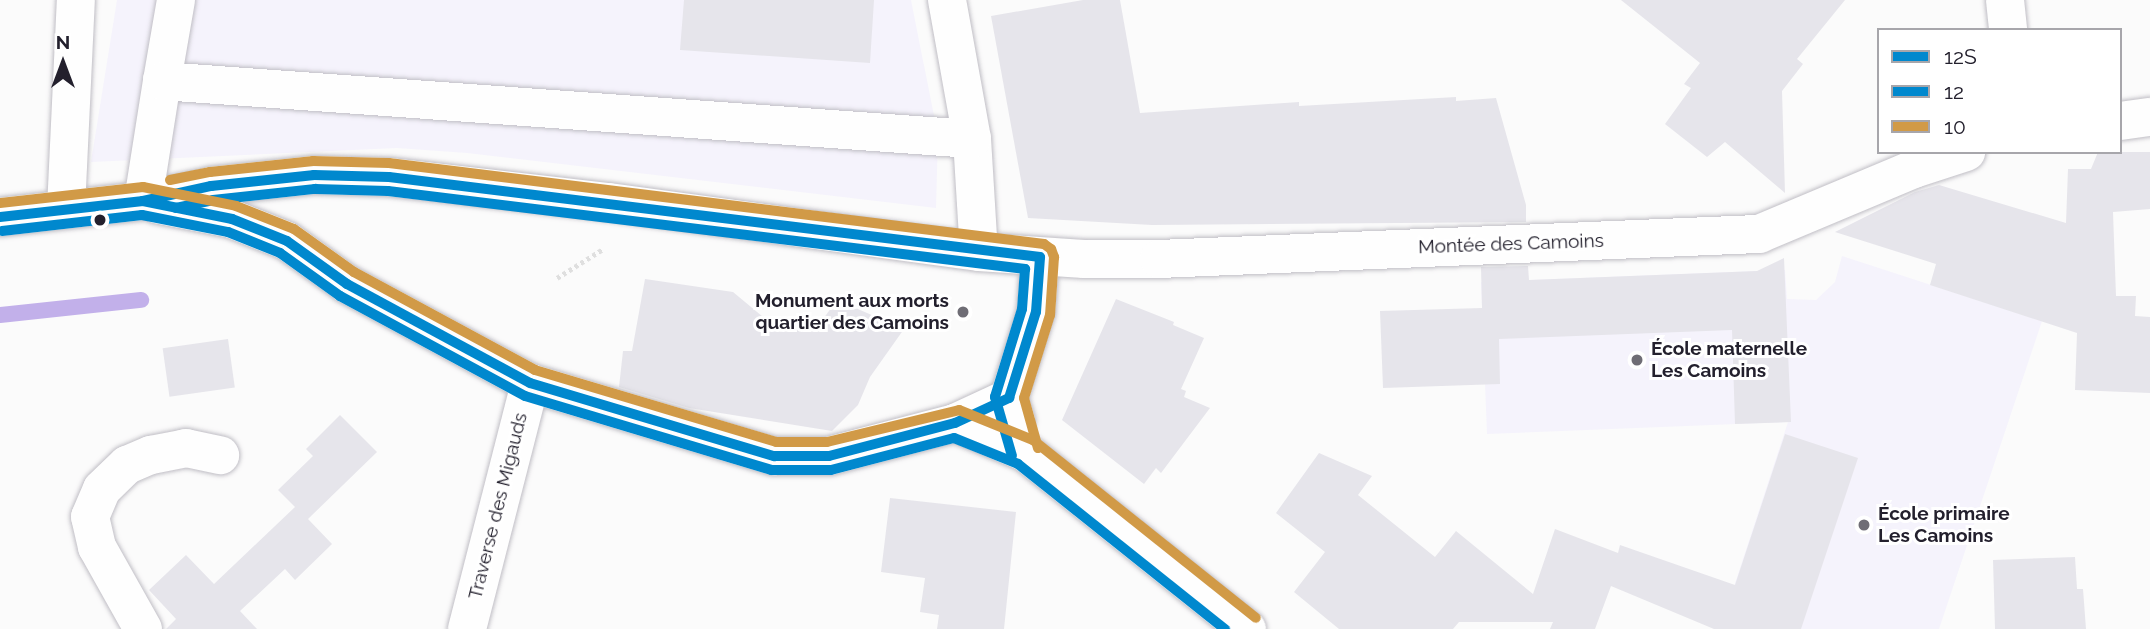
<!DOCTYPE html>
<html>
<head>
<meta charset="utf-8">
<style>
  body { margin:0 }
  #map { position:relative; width:2150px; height:629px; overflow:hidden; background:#fbfbfb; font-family:Raleway,sans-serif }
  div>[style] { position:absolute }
  .built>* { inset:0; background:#f5f3fc }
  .stream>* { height:16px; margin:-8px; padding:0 8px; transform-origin:8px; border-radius:8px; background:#c2b0ea }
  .building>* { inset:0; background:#e6e5eb; transform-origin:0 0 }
  .path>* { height:4.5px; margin-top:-2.25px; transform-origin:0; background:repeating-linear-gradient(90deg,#dfdfdf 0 3.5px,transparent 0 7px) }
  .roads { filter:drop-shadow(0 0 2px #c0bec5) drop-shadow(0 0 2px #c0bec5) }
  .minor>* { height:38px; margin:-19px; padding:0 19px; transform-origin:19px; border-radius:19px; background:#fefefe }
  .bus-1>* { height:10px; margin:-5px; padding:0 5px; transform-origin:5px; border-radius:5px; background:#0088ce }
  .bus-2>* { height:10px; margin:-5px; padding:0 5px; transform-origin:5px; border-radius:5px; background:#0088ce }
  .bus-3>* { height:10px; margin:-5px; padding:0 5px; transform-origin:5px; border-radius:5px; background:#d19a47 }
  .dots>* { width:19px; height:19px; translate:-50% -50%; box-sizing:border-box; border:4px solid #fff; border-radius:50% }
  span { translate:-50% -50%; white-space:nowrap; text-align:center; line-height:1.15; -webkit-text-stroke:6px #fff; paint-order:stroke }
  .street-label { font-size:19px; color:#23202d }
  .poi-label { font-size:19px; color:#23202d; font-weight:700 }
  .right { translate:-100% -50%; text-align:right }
  .left { translate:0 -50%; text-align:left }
  .legend { position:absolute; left:1877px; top:28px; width:245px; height:126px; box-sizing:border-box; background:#fff; border:2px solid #a7a6ab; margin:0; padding:9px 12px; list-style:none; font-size:21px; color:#23202d }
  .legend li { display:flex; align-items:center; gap:14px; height:35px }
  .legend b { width:35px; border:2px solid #a7a6ab }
  .north { position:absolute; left:28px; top:28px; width:70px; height:70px; -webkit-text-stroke:5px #fff; paint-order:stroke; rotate:0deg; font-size:19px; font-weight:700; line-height:28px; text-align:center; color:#23202d }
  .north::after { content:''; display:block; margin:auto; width:24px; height:32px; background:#23202d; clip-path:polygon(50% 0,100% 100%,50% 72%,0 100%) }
</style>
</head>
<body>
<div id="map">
  <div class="built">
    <div style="clip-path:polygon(117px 0,911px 0,938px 136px,936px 208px,467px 153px,397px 148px,91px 162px)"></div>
    <div style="clip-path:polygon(1842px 256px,2042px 321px,1939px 629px,1720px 629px,1788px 422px,1487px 434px,1481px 282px,1785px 270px,1787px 299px,1816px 300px,1835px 282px)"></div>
  </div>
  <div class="stream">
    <div style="left:0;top:315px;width:142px;rotate:-6.1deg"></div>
  </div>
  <div class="building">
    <div style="clip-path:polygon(684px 0,874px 0,870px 63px,680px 50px)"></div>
    <div style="clip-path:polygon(1083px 0,1120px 0,1140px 113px,1299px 102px,1299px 106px,1456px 97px,1456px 101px,1496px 98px,1526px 205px,1526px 222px,1152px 225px,1028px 218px,991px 16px)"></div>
    <div style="clip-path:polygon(1621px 0,1845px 0,1797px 59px,1803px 64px,1782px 91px,1785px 193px,1725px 142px,1707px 157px,1665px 124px,1691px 88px,1684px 84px,1700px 63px)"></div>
    <div style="clip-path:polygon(2098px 152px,2150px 152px,2150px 209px,2113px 212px,2116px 296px,2136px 296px,2135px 316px,2150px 317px,2150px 393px,2075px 390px,2077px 333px,1930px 285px,1936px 264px,1835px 232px,1915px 192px,1939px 185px,2066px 223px,2068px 169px,2091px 169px)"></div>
    <div style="clip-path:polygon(1784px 258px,1791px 422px,1735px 424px,1732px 330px,1499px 339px,1500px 384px,1383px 388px,1380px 311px,1482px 308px,1481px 267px,1528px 266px,1529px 280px,1757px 271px)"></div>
    <div style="clip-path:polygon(645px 279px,733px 292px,768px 321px,815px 330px,837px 300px,904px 329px,870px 377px,858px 405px,832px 431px,689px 408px,619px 387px,623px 351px,632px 351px)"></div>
    <div style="clip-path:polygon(1116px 299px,1174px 322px,1173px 325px,1204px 338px,1181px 389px,1186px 391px,1184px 397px,1210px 408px,1161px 473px,1156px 468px,1144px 484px,1062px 420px)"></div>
    <div style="left:228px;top:339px;width:49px;height:66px;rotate:82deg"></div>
    <div style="clip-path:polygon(340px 415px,377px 452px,308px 519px,332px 544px,295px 580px,285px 569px,240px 611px,257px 629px,166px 629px,176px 619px,149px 590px,186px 555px,214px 584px,295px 507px,278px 490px,313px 456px,306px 449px)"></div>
    <div style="clip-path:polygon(1785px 434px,1858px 458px,1801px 629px,1714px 629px,1611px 586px,1595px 629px,1550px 629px,1553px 622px,1459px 622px,1453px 629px,1339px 629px,1294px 592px,1325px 552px,1276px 513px,1319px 453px,1372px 476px,1358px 495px,1435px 557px,1456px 531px,1533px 594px,1555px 529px,1618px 553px,1620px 545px,1735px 585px)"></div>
    <div style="clip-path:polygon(890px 498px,1016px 512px,1004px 629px,937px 629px,939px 615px,920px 612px,925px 578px,881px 572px)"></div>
    <div style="clip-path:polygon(2075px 557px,2077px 589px,2083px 589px,2086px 629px,1995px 629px,1993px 560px)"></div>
  </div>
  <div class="path">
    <div style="left:557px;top:278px;width:54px;rotate:-32.2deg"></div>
  </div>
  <div class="roads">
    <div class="minor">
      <div style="left:947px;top:0;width:141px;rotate:79.8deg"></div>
      <div style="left:972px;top:139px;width:113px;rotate:86.5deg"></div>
      <div style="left:2005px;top:0;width:30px;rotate:84deg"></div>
      <div style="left:162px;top:81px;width:82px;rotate:-80.2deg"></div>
      <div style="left:2120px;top:121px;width:30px;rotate:-8deg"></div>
      <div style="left:143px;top:201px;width:121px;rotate:-81deg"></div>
      <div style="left:162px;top:81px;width:812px;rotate:4.1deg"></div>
      <div style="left:156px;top:204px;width:77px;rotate:11.2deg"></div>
      <div style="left:232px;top:219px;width:59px;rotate:21.8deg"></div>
      <div style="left:287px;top:241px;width:74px;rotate:35.6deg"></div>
      <div style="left:347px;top:284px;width:208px;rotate:28.4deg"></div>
      <div style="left:530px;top:383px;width:255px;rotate:16.7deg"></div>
      <div style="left:774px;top:456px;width:55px"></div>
      <div style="left:829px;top:456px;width:130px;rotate:-14.7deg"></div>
      <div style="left:955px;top:423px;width:60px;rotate:-24.8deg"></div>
      <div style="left:66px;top:209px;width:209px;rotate:-87.3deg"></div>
      <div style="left:0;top:217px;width:144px;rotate:-6.4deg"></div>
      <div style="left:143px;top:201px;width:70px;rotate:-12.4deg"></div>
      <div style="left:211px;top:186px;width:104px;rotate:-6.1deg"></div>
      <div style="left:314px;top:175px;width:75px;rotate:1.5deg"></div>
      <div style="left:389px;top:177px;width:221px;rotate:6.5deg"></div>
      <div style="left:609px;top:202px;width:373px;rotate:7.7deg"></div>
      <div style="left:979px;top:252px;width:105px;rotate:3.8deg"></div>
      <div style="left:1084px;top:259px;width:75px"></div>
      <div style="left:1159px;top:259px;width:601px;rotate:-2.39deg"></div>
      <div style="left:1759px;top:234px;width:168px;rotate:-22.8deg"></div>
      <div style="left:1914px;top:169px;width:55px;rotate:-18.1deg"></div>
      <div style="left:1016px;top:421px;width:24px;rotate:-107deg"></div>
      <div style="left:1009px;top:398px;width:90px;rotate:-72.6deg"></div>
      <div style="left:1036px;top:312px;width:55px;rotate:-85.8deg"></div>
      <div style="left:955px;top:423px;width:76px;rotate:22.5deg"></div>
      <div style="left:1025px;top:452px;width:284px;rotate:38.6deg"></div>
      <div style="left:143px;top:629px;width:94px;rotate:-119.3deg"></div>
      <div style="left:97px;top:547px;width:31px;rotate:-103deg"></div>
      <div style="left:90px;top:517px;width:30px;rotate:-67deg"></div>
      <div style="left:102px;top:489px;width:35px;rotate:-44deg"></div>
      <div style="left:127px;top:465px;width:26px;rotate:-23deg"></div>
      <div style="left:151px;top:455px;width:36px;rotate:-11deg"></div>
      <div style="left:186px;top:448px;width:35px;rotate:12deg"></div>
      <div style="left:467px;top:629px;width:254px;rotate:-75.6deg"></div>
    </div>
  </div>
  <div class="bus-1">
    <div style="left:143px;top:201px;width:91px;rotate:11.4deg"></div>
    <div style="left:232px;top:219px;width:59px;rotate:21.8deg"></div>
    <div style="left:287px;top:241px;width:74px;rotate:35.6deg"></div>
    <div style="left:347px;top:284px;width:208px;rotate:28.4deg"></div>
    <div style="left:530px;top:383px;width:255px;rotate:16.7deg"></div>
    <div style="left:774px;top:456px;width:55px"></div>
    <div style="left:829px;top:456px;width:130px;rotate:-14.7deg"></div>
    <div style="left:955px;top:423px;width:60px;rotate:-24.8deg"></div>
    <div style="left:1009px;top:398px;width:90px;rotate:-72.6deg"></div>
    <div style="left:1036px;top:312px;width:55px;rotate:-85.8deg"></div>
    <div style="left:0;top:217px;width:144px;rotate:-6.4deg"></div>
    <div style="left:143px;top:201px;width:70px;rotate:-12.4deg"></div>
    <div style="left:211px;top:186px;width:104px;rotate:-6.1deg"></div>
    <div style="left:314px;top:175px;width:75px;rotate:1.5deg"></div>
    <div style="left:389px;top:177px;width:656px;rotate:7.01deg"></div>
  </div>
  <div class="bus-2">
    <div style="left:176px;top:208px;width:38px;rotate:-12deg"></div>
    <div style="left:213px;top:200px;width:103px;rotate:-6.2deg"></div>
    <div style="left:315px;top:189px;width:73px;rotate:1.6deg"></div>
    <div style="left:388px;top:191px;width:642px;rotate:6.98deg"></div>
    <div style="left:1025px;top:269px;width:40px;rotate:94.3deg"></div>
    <div style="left:1022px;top:309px;width:92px;rotate:107.1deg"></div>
    <div style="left:995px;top:397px;width:61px;rotate:73.9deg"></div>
    <div style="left:2px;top:231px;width:141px;rotate:-6.5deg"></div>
    <div style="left:142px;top:215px;width:88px;rotate:11.2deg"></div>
    <div style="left:228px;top:232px;width:56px;rotate:22deg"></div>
    <div style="left:280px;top:253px;width:74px;rotate:35.6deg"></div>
    <div style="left:340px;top:296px;width:210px;rotate:28.4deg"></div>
    <div style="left:525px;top:396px;width:257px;rotate:16.7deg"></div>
    <div style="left:771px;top:470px;width:60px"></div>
    <div style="left:831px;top:470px;width:127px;rotate:-14.6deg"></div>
    <div style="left:954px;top:438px;width:69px;rotate:22.1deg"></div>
    <div style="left:1018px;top:464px;width:265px;rotate:38.6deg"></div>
  </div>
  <div class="bus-3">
    <div style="left:170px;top:180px;width:41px;rotate:-11.3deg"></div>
    <div style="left:210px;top:172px;width:104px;rotate:-6.1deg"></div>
    <div style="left:313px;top:161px;width:76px;rotate:1.5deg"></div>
    <div style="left:389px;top:163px;width:660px;rotate:7.05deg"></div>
    <div style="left:1044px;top:244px;width:9px;rotate:36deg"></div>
    <div style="left:1051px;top:249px;width:9px;rotate:69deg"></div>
    <div style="left:1054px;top:257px;width:58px;rotate:93.9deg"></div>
    <div style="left:1050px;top:315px;width:87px;rotate:107.4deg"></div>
    <div style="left:1024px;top:398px;width:52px;rotate:74.4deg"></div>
    <div style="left:0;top:203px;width:144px;rotate:-6.4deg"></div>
    <div style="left:143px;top:187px;width:95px;rotate:11.5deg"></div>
    <div style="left:236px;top:206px;width:62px;rotate:21.6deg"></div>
    <div style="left:294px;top:229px;width:74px;rotate:35.6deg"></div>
    <div style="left:354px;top:272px;width:206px;rotate:28.4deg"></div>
    <div style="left:535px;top:370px;width:252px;rotate:16.6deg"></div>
    <div style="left:776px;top:442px;width:51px"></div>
    <div style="left:827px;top:442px;width:136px;rotate:-13.6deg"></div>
    <div style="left:959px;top:410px;width:80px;rotate:22.1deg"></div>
    <div style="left:1033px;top:440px;width:285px;rotate:38.6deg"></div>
  </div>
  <div class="dots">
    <div style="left:100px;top:220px;background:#23202d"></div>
    <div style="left:963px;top:312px;background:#6f6d75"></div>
    <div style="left:1637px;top:360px;background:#6f6d75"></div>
    <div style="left:1864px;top:525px;background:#6f6d75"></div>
  </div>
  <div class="street-label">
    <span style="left:1511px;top:244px;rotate:-2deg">Montée des Camoins</span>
    <span style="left:498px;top:506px;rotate:-76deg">Traverse des Migauds</span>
  </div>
  <div class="poi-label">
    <span class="right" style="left:949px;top:312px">Monument aux morts<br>quartier des Camoins</span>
    <span class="left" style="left:1651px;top:360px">École maternelle<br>Les Camoins</span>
    <span class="left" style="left:1878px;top:525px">École primaire<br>Les Camoins</span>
  </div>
  <ul class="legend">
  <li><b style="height:9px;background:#0088ce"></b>12S</li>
  <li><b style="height:9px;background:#0088ce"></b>12</li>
  <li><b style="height:9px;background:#d19a47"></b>10</li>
  </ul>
  <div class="north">N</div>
</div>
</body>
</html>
